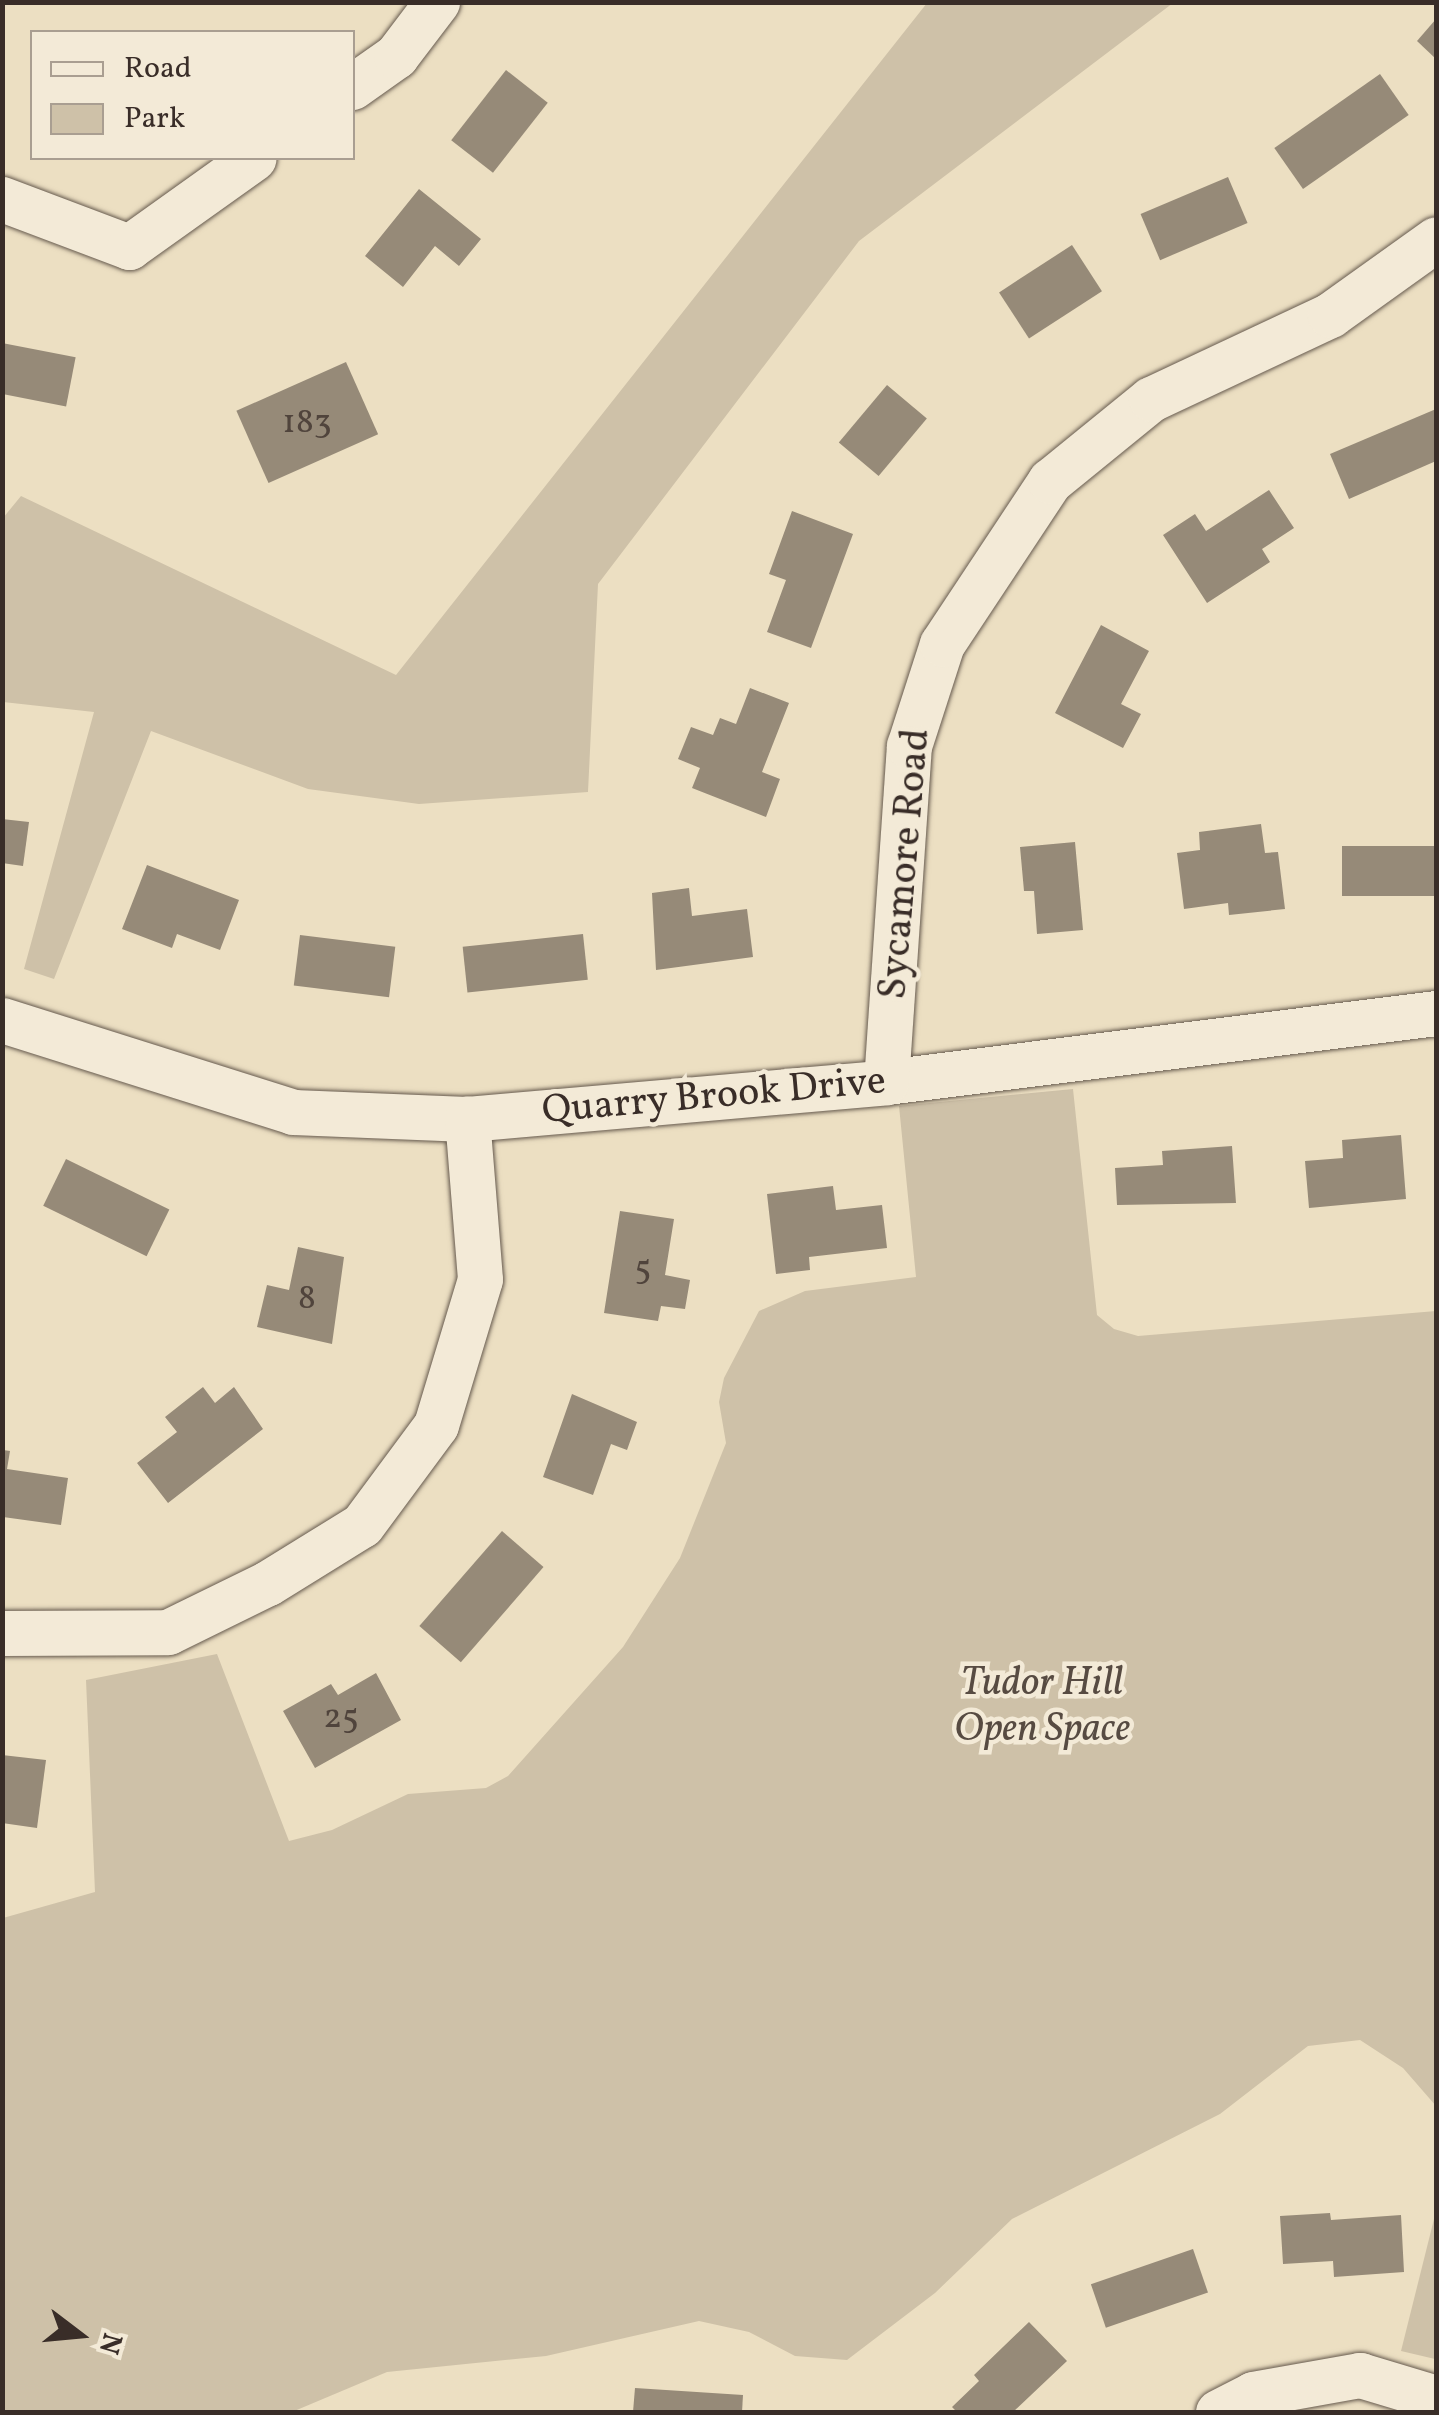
<!DOCTYPE html>
<html>
<head>
<meta charset="utf-8">
<style>
  body { margin:0 }
  #map { position:relative; width:1439px; height:2415px; overflow:hidden; background:#ecdfc2; font-family:Vollkorn,serif }
  div>[style] { position:absolute }
  .green>* { inset:0; background:#cec1a8 }
  .building>* { inset:0; background:#968a78; transform-origin:0 0 }
  .roads { filter:drop-shadow(0 0 2px #665a4e) drop-shadow(0 0 2px #665a4e) }
  .minor>* { height:45px; margin:-22.5px; padding:0 22.5px; transform-origin:22.5px; border-radius:22.5px; background:#f3ead7 }
  span { translate:-50% -50%; white-space:nowrap; text-align:center; line-height:1.15; -webkit-text-stroke:9px #f3ead7; paint-order:stroke }
  .number-label { font-size:35px; color:#50443c }
  .number-label span { -webkit-text-stroke-width:0 }
  .street-label { font-size:40px; color:#392d28 }
  .park-label { font-size:40px; color:#574b42; font-style:italic }
  .frame { position:absolute; inset:0; border:5px solid #392d28; pointer-events:none }
  .legend { position:absolute; left:30px; top:30px; width:325px; height:130px; box-sizing:border-box; background:#f3ead7; border:2px solid #a99e91; margin:0; padding:12px 18px; list-style:none; font-size:30px; color:#392d28 }
  .legend li { display:flex; align-items:center; gap:20px; height:50px }
  .legend b { width:50px; border:2px solid #a99e91 }
  .north { position:absolute; left:30px; top:2285px; width:100px; height:100px; -webkit-text-stroke:8px #f3ead7; paint-order:stroke; rotate:106deg; font-size:28px; font-weight:700; line-height:40px; text-align:center; color:#392d28 }
  .north::after { content:''; display:block; margin:auto; width:35px; height:45px; background:#392d28; clip-path:polygon(50% 0,100% 100%,50% 72%,0 100%) }
</style>
</head>
<body>
<div id="map">
  <div class="green">
    <div style="clip-path:polygon(927px 3px,1173px 3px,859px 241px,598px 584px,588px 792px,419px 804px,308px 789px,151px 731px,54px 979px,24px 969px,94px 712px,3px 702px,3px 518px,21px 496px,396px 675px)"></div>
    <div style="clip-path:polygon(1073px 1089px,1097px 1315px,1114px 1329px,1138px 1336px,1436px 1311px,1436px 2106px,1403px 2068px,1360px 2040px,1308px 2046px,1220px 2114px,1012px 2219px,935px 2293px,847px 2360px,795px 2356px,749px 2332px,699px 2321px,546px 2356px,387px 2372px,292px 2412px,3px 2412px,3px 1918px,95px 1892px,86px 1680px,217px 1654px,289px 1841px,332px 1830px,408px 1794px,486px 1788px,508px 1776px,623px 1647px,680px 1558px,726px 1443px,719px 1402px,724px 1378px,759px 1311px,805px 1291px,916px 1277px,899px 1106px)"></div>
    <div style="clip-path:polygon(1436px 2211px,1436px 2353px,1435px 2359px,1401px 2351px)"></div>
  </div>
  <div class="building">
    <div style="clip-path:polygon(1436px 19px,1436px 59px,1417px 41px)"></div>
    <div style="left:506px;top:70px;width:53px;height:89px;rotate:38deg"></div>
    <div style="left:1380px;top:74px;width:50px;height:129px;rotate:55deg"></div>
    <div style="left:1228px;top:177px;width:50px;height:95px;rotate:67deg"></div>
    <div style="clip-path:polygon(419px 189px,481px 239px,459px 266px,435px 246px,403px 287px,365px 256px)"></div>
    <div style="left:1072px;top:245px;width:55px;height:87px;rotate:57deg"></div>
    <div style="left:2px;top:343px;width:75px;height:50px;rotate:11deg"></div>
    <div style="left:346px;top:362px;width:79px;height:120px;rotate:66deg"></div>
    <div style="left:887px;top:385px;width:52px;height:75px;rotate:40deg"></div>
    <div style="clip-path:polygon(1436px 409px,1436px 461px,1349px 499px,1330px 454px)"></div>
    <div style="clip-path:polygon(1269px 490px,1294px 528px,1262px 549px,1270px 562px,1207px 603px,1163px 535px,1195px 514px,1206px 531px)"></div>
    <div style="clip-path:polygon(792px 511px,853px 534px,811px 648px,767px 632px,786px 580px,769px 574px)"></div>
    <div style="clip-path:polygon(1101px 625px,1149px 651px,1121px 704px,1141px 714px,1123px 748px,1055px 713px)"></div>
    <div style="clip-path:polygon(750px 688px,789px 703px,762px 772px,780px 779px,766px 817px,692px 788px,700px 768px,678px 759px,691px 727px,713px 735px,720px 718px,736px 724px)"></div>
    <div style="clip-path:polygon(2px 819px,29px 822px,23px 866px,2px 863px)"></div>
    <div style="clip-path:polygon(1261px 824px,1265px 853px,1278px 852px,1285px 909px,1229px 915px,1228px 903px,1184px 909px,1177px 853px,1200px 850px,1199px 832px)"></div>
    <div style="clip-path:polygon(1075px 842px,1083px 930px,1037px 934px,1034px 891px,1024px 891px,1020px 847px)"></div>
    <div style="left:1436px;top:846px;width:50px;height:94px;rotate:90deg"></div>
    <div style="clip-path:polygon(147px 865px,239px 900px,220px 950px,177px 934px,172px 948px,122px 929px)"></div>
    <div style="clip-path:polygon(689px 888px,692px 916px,747px 909px,753px 957px,656px 970px,652px 893px)"></div>
    <div style="left:583px;top:934px;width:46px;height:121px;rotate:84deg"></div>
    <div style="left:300px;top:935px;width:96px;height:51px;rotate:7deg"></div>
    <div style="clip-path:polygon(1401px 1135px,1406px 1199px,1309px 1208px,1305px 1161px,1343px 1158px,1342px 1140px)"></div>
    <div style="clip-path:polygon(1232px 1146px,1236px 1203px,1117px 1205px,1115px 1168px,1163px 1165px,1162px 1151px)"></div>
    <div style="left:66px;top:1159px;width:115px;height:52px;rotate:26deg"></div>
    <div style="clip-path:polygon(833px 1186px,836px 1210px,882px 1205px,887px 1248px,809px 1257px,810px 1270px,776px 1274px,767px 1194px)"></div>
    <div style="clip-path:polygon(620px 1211px,674px 1219px,665px 1275px,690px 1280px,685px 1309px,661px 1306px,658px 1321px,604px 1313px)"></div>
    <div style="clip-path:polygon(298px 1247px,344px 1257px,332px 1344px,257px 1327px,267px 1285px,289px 1290px)"></div>
    <div style="clip-path:polygon(203px 1387px,215px 1403px,234px 1387px,263px 1429px,168px 1503px,137px 1463px,177px 1432px,165px 1417px)"></div>
    <div style="clip-path:polygon(572px 1394px,637px 1422px,627px 1450px,611px 1444px,593px 1495px,543px 1477px)"></div>
    <div style="clip-path:polygon(3px 1450px,10px 1451px,7px 1469px,68px 1478px,61px 1525px,3px 1517px)"></div>
    <div style="left:502px;top:1531px;width:55px;height:126px;rotate:41deg"></div>
    <div style="clip-path:polygon(376px 1673px,401px 1720px,315px 1768px,283px 1711px,331px 1684px,338px 1695px)"></div>
    <div style="clip-path:polygon(2px 1755px,46px 1760px,37px 1828px,2px 1823px)"></div>
    <div style="clip-path:polygon(1330px 2213px,1331px 2220px,1401px 2215px,1404px 2272px,1334px 2277px,1333px 2261px,1283px 2264px,1280px 2216px)"></div>
    <div style="left:1193px;top:2249px;width:46px;height:108px;rotate:71deg"></div>
    <div style="clip-path:polygon(1029px 2322px,1067px 2361px,1013px 2412px,957px 2412px,952px 2407px,979px 2381px,974px 2375px)"></div>
    <div style="clip-path:polygon(635px 2388px,743px 2395px,742px 2412px,633px 2412px)"></div>
  </div>
  <div class="roads">
    <div class="minor">
      <div style="left:352px;top:87px;width:54px;rotate:-35.2deg"></div>
      <div style="left:396px;top:56px;width:68px;rotate:-52.8deg"></div>
      <div style="left:2px;top:199px;width:136px;rotate:20.7deg"></div>
      <div style="left:129px;top:247px;width:153px;rotate:-35.5deg"></div>
      <div style="left:2px;top:1020px;width:305px;rotate:17.5deg"></div>
      <div style="left:293px;top:1112px;width:174px;rotate:2.3deg"></div>
      <div style="left:467px;top:1119px;width:421px;rotate:-5deg"></div>
      <div style="left:886px;top:1082px;width:554px;rotate:-7.15deg"></div>
      <div style="left:886px;top:1082px;width:337px;rotate:-86.1deg"></div>
      <div style="left:909px;top:746px;width:107px;rotate:-72.1deg"></div>
      <div style="left:942px;top:644px;width:196px;rotate:-56.5deg"></div>
      <div style="left:1050px;top:481px;width:130px;rotate:-39.1deg"></div>
      <div style="left:1151px;top:399px;width:198px;rotate:-25.1deg"></div>
      <div style="left:1330px;top:315px;width:130px;rotate:-35.6deg"></div>
      <div style="left:2px;top:1633px;width:166px;rotate:-0.3deg"></div>
      <div style="left:168px;top:1632px;width:111px;rotate:-26.1deg"></div>
      <div style="left:268px;top:1583px;width:110px;rotate:-31.7deg"></div>
      <div style="left:362px;top:1525px;width:124px;rotate:-53.5deg"></div>
      <div style="left:436px;top:1425px;width:152px;rotate:-73.2deg"></div>
      <div style="left:480px;top:1279px;width:161px;rotate:-94.6deg"></div>
      <div style="left:1218px;top:2412px;width:39px;rotate:-27deg"></div>
      <div style="left:1253px;top:2394px;width:109px;rotate:-10.1deg"></div>
      <div style="left:1360px;top:2375px;width:79px;rotate:16.8deg"></div>
    </div>
  </div>
  <div class="number-label">
    <span style="left:307px;top:423px">183</span>
    <span style="left:643px;top:1269px">5</span>
    <span style="left:307px;top:1299px">8</span>
    <span style="left:341px;top:1718px">25</span>
  </div>
  <div class="street-label">
    <span style="left:906px;top:864px;rotate:-85deg">Sycamore Road</span>
    <span style="left:714px;top:1097px;rotate:-5deg">Quarry Brook Drive</span>
  </div>
  <div class="park-label">
    <span style="left:1042px;top:1707px">Tudor Hill<br>Open Space</span>
  </div>
  <div class="frame"></div>
  <ul class="legend">
  <li><b style="height:12px;background:#f3ead7"></b>Road</li>
  <li><b style="height:28px;background:#cec1a8"></b>Park</li>
  </ul>
  <div class="north">N</div>
</div>
</body>
</html>
